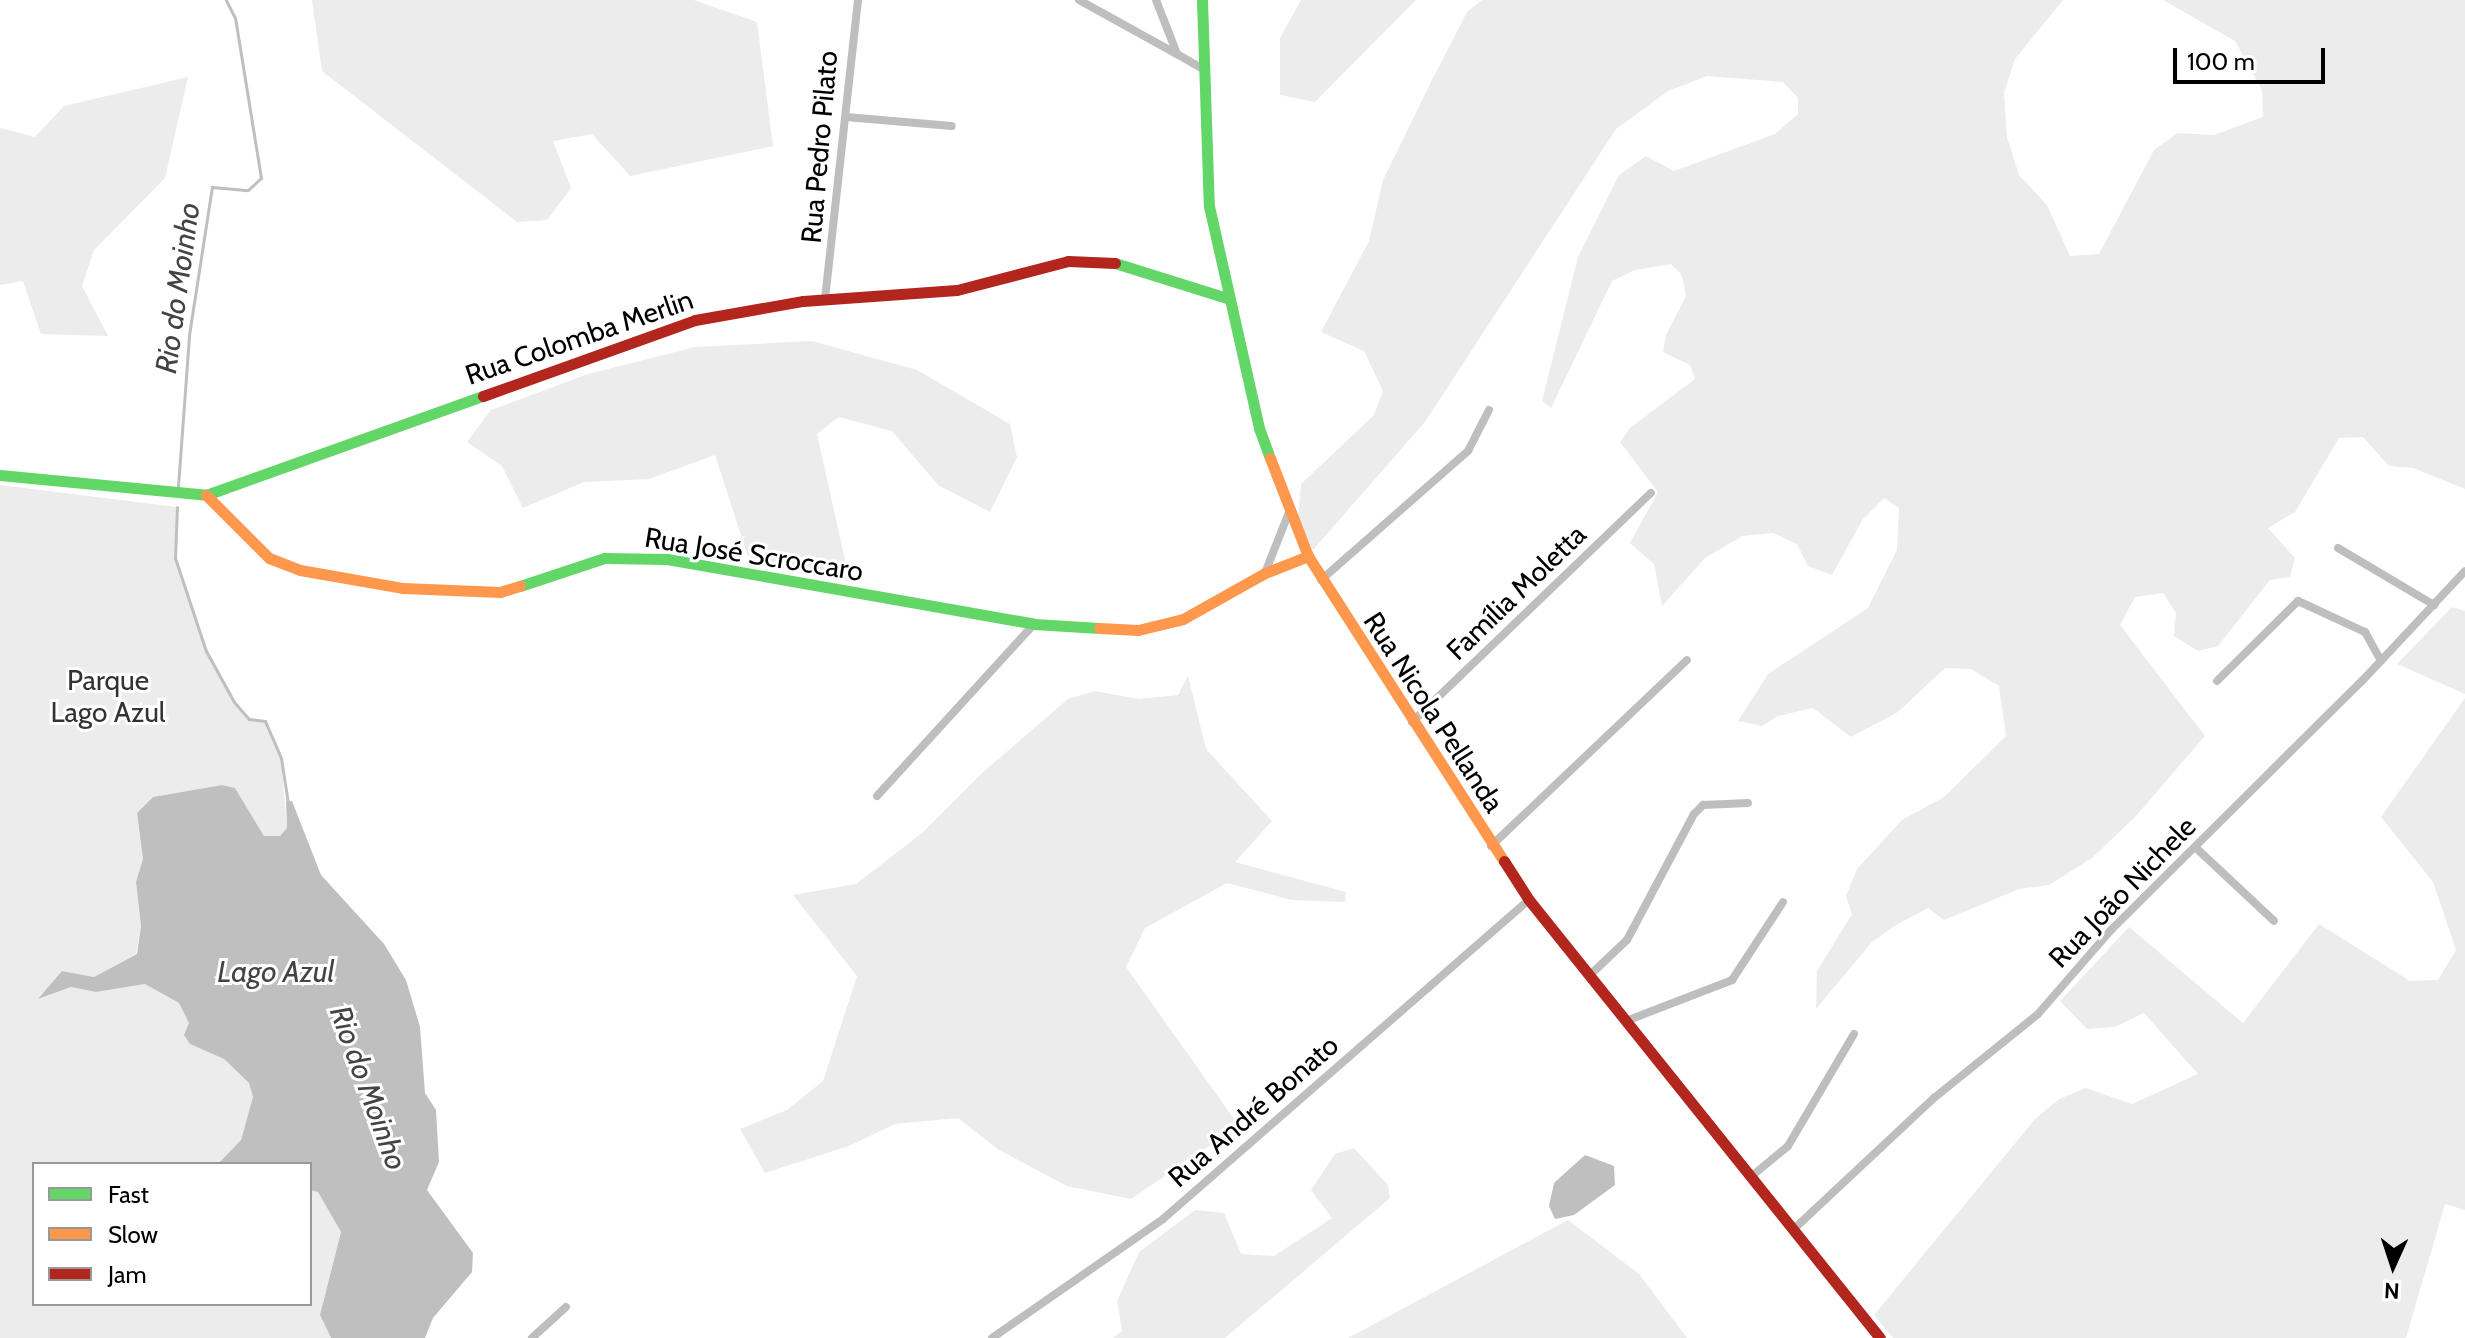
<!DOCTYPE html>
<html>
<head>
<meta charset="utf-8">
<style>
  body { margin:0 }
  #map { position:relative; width:2465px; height:1338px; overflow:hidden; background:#fff; font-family:Cabin,sans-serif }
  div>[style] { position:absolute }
  .green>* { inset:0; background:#ececec }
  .water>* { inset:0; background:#bfbfbf }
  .stream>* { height:3px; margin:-1.5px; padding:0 1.5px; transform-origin:1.5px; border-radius:1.5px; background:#bfbfbf }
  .street>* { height:8px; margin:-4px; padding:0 4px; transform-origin:4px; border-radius:4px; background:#bebebe }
  .fast>* { height:11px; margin:-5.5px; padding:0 5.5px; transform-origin:5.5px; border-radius:5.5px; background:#63d668 }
  .slow>* { height:11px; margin:-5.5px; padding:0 5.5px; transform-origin:5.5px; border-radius:5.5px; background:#ff974d }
  .jam>* { height:11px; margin:-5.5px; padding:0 5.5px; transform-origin:5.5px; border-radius:5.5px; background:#b3261e }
  span { translate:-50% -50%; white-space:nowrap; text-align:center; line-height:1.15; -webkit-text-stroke:6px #fff; paint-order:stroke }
  .street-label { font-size:28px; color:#000 }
  .park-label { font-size:28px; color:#333 }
  .water-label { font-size:30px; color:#444; font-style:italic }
  .legend { position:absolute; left:32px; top:1162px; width:280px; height:144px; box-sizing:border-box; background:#fff; border:2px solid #999; margin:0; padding:10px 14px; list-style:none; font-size:24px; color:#000 }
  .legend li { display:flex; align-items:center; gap:16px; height:40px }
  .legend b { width:40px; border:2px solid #999 }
  .north { position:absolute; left:2353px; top:1226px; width:80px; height:80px; -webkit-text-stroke:6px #fff; paint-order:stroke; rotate:183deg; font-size:22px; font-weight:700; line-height:32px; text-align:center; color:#000 }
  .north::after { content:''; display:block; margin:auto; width:28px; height:36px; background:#000; clip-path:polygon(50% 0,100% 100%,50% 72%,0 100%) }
  .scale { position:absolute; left:2173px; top:48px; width:152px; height:36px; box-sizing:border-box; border:4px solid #000; border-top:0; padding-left:10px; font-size:24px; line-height:28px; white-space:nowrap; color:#000; -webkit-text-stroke:6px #fff; paint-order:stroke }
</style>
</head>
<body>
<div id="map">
  <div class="green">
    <div style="clip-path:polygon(312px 0,694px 0,757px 22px,773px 146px,630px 176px,592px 134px,553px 141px,571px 188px,547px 220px,517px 222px,322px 71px)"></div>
    <div style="clip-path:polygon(1301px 0,1416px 0,1315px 102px,1280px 95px,1280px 38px)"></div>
    <div style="clip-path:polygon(1482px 0,2063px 0,2015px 59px,2004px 93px,2007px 137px,2019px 175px,2047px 205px,2070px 256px,2099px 254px,2154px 150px,2178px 133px,2214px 135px,2263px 117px,2262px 90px,2235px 41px,2163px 0,2465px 0,2465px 489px,2413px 468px,2389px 466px,2363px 437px,2339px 438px,2295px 512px,2268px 528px,2295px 558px,2290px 577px,2270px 580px,2218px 646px,2198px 651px,2174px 636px,2176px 613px,2163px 593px,2135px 597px,2120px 625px,2205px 736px,2135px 817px,2092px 858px,2049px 885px,2019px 889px,1944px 920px,1928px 908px,1896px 925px,1872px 942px,1816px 1009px,1817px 971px,1852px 914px,1846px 896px,1857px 869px,1902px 820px,1944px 797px,2006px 736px,1999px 686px,1971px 669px,1945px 668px,1898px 712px,1851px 737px,1813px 708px,1778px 716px,1762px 726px,1738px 721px,1768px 674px,1868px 608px,1897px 550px,1899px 508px,1884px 498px,1863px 519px,1832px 575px,1808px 566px,1797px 544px,1773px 533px,1742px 536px,1705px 558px,1662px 606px,1654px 564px,1630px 543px,1658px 492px,1620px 442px,1630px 428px,1695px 379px,1690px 365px,1663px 352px,1666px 335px,1686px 296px,1682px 275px,1671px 264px,1635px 270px,1612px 281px,1551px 408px,1542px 401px,1578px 257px,1619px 175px,1646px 156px,1674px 171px,1775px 134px,1798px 114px,1798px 98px,1783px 82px,1707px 76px,1668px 91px,1616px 129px,1425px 422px,1313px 550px,1298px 518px,1301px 484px,1374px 415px,1383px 391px,1364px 351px,1321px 332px,1369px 241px,1383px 180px,1431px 82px,1467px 12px)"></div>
    <div style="clip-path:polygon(188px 77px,165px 178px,94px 250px,82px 286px,108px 336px,41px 334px,23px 281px,0 285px,0 128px,35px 137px,64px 106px)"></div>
    <div style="clip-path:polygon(812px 341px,917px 370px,1010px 424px,1017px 457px,990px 512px,938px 485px,892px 431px,839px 417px,817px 434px,850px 582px,749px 560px,715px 455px,649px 479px,584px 482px,523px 508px,502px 466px,467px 442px,491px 410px,588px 374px,695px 347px)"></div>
    <div style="clip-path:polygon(0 485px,177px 507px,175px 558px,206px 651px,234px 702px,248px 719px,265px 721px,281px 758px,287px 828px,280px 836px,264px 836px,235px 788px,222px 785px,153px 797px,137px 813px,143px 860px,136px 882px,141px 926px,136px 954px,94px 977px,62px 971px,41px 998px,71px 987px,96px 992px,146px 984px,179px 1003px,189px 1023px,190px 1044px,224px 1059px,249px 1083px,253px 1098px,241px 1140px,267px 1164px,34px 1164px,34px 1304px,310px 1304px,310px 1190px,318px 1192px,341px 1232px,320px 1315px,331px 1338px,0 1338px)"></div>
    <div style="clip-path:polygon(2452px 607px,2465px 611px,2465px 694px,2397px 664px)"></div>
    <div style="clip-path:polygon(1188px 676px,1206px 749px,1272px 821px,1235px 862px,1346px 892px,1345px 902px,1292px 900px,1227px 883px,1145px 928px,1126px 967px,1239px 1126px,1131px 1199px,1067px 1186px,999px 1150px,958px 1118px,895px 1124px,849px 1146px,765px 1173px,740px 1129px,787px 1110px,823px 1081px,857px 976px,793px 895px,856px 884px,922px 833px,982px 773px,1068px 699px,1095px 691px,1139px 699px,1178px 695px)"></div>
    <div style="clip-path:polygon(2465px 698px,2465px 1210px,2445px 1204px,2406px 1338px,1893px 1338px,1874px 1315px,2035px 1119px,2059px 1099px,2086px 1088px,2132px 1104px,2198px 1074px,2144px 1013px,2115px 1027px,2087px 1029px,2060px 1001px,2129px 927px,2243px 1023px,2319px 924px,2410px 981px,2438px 980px,2456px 950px,2433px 882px,2381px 817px)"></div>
    <div style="clip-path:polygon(1354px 1148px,1388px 1185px,1390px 1198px,1225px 1338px,1113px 1338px,1122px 1331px,1117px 1301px,1139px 1252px,1195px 1210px,1224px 1213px,1241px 1254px,1274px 1256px,1332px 1218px,1311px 1190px,1335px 1154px)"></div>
    <div style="clip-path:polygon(1568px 1220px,1639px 1274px,1687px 1338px,1348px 1338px)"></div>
  </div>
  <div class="water">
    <div style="clip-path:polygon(222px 785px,235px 788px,264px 836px,280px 836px,287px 828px,286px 802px,292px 801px,321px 875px,384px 944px,406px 980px,420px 1027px,425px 1093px,436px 1110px,439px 1162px,427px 1190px,473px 1253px,472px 1272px,433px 1318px,425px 1338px,331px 1338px,320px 1315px,341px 1232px,318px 1192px,310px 1190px,310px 1164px,218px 1164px,241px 1140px,253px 1097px,249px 1083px,224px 1059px,190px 1044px,184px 1035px,189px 1023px,179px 1003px,145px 984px,96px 992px,71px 987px,38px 999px,62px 971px,94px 977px,137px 954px,141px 926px,136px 882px,143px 859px,137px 813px,153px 797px)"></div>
    <div style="clip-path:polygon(1585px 1155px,1614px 1166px,1615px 1185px,1574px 1215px,1555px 1219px,1549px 1206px,1554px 1183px)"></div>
  </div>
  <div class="stream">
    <div style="left:178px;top:486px;width:151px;rotate:-85.8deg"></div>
    <div style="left:189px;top:335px;width:150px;rotate:-81.2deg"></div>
    <div style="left:212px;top:187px;width:36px;rotate:5deg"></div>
    <div style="left:248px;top:190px;width:18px;rotate:-43deg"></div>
    <div style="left:261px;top:178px;width:162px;rotate:-99.2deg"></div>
    <div style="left:235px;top:18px;width:20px;rotate:-117deg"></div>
    <div style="left:177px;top:507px;width:51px;rotate:92.2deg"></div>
    <div style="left:175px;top:558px;width:98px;rotate:71.6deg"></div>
    <div style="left:206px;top:651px;width:58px;rotate:61.2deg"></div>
    <div style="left:234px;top:702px;width:23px;rotate:49deg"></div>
    <div style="left:249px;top:719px;width:16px;rotate:7deg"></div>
    <div style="left:265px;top:721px;width:40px;rotate:66.6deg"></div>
    <div style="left:281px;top:758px;width:46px;rotate:81.2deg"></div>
  </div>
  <div class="street">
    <div style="left:1079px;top:0;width:112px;rotate:28.9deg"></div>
    <div style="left:1156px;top:0;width:58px;rotate:68.7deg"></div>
    <div style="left:1177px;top:54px;width:30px;rotate:30deg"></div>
    <div style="left:846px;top:117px;width:106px;rotate:4.9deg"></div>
    <div style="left:825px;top:299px;width:301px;rotate:-83.7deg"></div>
    <div style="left:2338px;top:548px;width:112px;rotate:30.7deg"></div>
    <div style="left:1265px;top:573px;width:66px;rotate:-68.5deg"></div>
    <div style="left:1321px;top:580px;width:196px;rotate:-41.3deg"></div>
    <div style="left:1468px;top:451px;width:46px;rotate:-62.9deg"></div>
    <div style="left:2217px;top:681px;width:114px;rotate:-44.6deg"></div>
    <div style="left:2298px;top:601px;width:74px;rotate:24.8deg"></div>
    <div style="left:2365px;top:632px;width:33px;rotate:61deg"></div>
    <div style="left:1412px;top:722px;width:331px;rotate:-43.8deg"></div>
    <div style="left:877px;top:796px;width:233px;rotate:-47.6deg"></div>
    <div style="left:1491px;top:846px;width:270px;rotate:-43.5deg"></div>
    <div style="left:2195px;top:847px;width:108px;rotate:43.1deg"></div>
    <div style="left:1589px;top:976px;width:52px;rotate:-43.5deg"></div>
    <div style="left:1627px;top:940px;width:143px;rotate:-62deg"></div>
    <div style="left:1694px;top:814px;width:13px;rotate:-45deg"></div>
    <div style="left:1703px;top:805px;width:45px;rotate:-2.5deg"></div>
    <div style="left:1626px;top:1021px;width:114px;rotate:-21.1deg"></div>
    <div style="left:1732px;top:980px;width:93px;rotate:-56.8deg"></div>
    <div style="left:1753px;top:1175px;width:45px;rotate:-39.6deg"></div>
    <div style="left:1788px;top:1146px;width:130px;rotate:-59.5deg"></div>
    <div style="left:1796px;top:1227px;width:189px;rotate:-43.1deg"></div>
    <div style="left:1934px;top:1098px;width:134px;rotate:-38.9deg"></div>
    <div style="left:2038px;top:1014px;width:111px;rotate:-49deg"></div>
    <div style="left:2111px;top:930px;width:355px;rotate:-44.8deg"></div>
    <div style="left:2363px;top:680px;width:149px;rotate:-46.9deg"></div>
    <div style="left:532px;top:1338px;width:46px;rotate:-42.4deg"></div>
    <div style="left:992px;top:1338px;width:208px;rotate:-34.8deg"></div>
    <div style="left:1163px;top:1219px;width:486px;rotate:-41.1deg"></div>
  </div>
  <div class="fast">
    <div style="left:1202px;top:0;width:206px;rotate:88.1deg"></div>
    <div style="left:1209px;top:206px;width:228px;rotate:77.3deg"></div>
    <div style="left:1259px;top:428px;width:32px;rotate:70deg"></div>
    <div style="left:1115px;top:263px;width:117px;rotate:17.4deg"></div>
    <div style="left:0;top:475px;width:207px;rotate:5.5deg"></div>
    <div style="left:206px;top:495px;width:294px;rotate:-19.7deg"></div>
    <div style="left:520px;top:586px;width:89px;rotate:-18.4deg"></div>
    <div style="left:604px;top:558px;width:63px;rotate:0.9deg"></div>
    <div style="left:667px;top:559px;width:373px;rotate:10deg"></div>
    <div style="left:1034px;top:624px;width:65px;rotate:3.5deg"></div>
  </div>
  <div class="slow">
    <div style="left:1270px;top:458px;width:105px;rotate:68.8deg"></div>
    <div style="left:1308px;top:556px;width:363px;rotate:57.3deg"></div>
    <div style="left:206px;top:495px;width:89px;rotate:45deg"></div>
    <div style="left:269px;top:558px;width:33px;rotate:21deg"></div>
    <div style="left:300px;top:570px;width:105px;rotate:9.9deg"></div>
    <div style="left:403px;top:588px;width:97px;rotate:2.4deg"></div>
    <div style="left:500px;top:592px;width:21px;rotate:-17deg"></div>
    <div style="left:1099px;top:628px;width:39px;rotate:3deg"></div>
    <div style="left:1138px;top:630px;width:46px;rotate:-13.7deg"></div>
    <div style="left:1183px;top:619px;width:94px;rotate:-29.3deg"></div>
    <div style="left:1265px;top:573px;width:46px;rotate:-21.6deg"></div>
  </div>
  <div class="jam">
    <div style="left:483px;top:396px;width:225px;rotate:-19.7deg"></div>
    <div style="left:695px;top:320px;width:110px;rotate:-10deg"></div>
    <div style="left:803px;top:301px;width:154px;rotate:-4.1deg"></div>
    <div style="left:957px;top:290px;width:115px;rotate:-14.6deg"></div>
    <div style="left:1068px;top:261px;width:47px;rotate:2.4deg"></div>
    <div style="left:1504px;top:861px;width:46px;rotate:57.3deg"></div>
    <div style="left:1529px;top:900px;width:561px;rotate:51.29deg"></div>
  </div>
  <div class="street-label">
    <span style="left:819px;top:147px;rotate:-85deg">Rua Pedro Pilato</span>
    <span style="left:579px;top:337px;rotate:-19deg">Rua Colomba Merlin</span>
    <span style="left:754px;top:554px;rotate:9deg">Rua José Scroccaro</span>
    <span style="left:1516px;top:592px;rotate:-44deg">Família Moletta</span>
    <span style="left:1434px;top:712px;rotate:57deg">Rua Nicola Pellanda</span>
    <span style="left:2122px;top:892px;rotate:-46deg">Rua João Nichele</span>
    <span style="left:1253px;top:1111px;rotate:-41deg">Rua André Bonato</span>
  </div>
  <div class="park-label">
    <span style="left:108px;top:696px">Parque<br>Lago Azul</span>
  </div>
  <div class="water-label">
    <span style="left:178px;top:288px;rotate:-82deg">Rio do Moinho</span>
    <span style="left:276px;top:972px">Lago Azul</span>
    <span style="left:368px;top:1088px;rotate:70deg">Rio do Moinho</span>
  </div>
  <ul class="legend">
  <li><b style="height:10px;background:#63d668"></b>Fast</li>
  <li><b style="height:10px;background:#ff974d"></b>Slow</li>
  <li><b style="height:10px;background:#b3261e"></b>Jam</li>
  </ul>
  <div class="north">N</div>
  <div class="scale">100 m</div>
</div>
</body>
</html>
